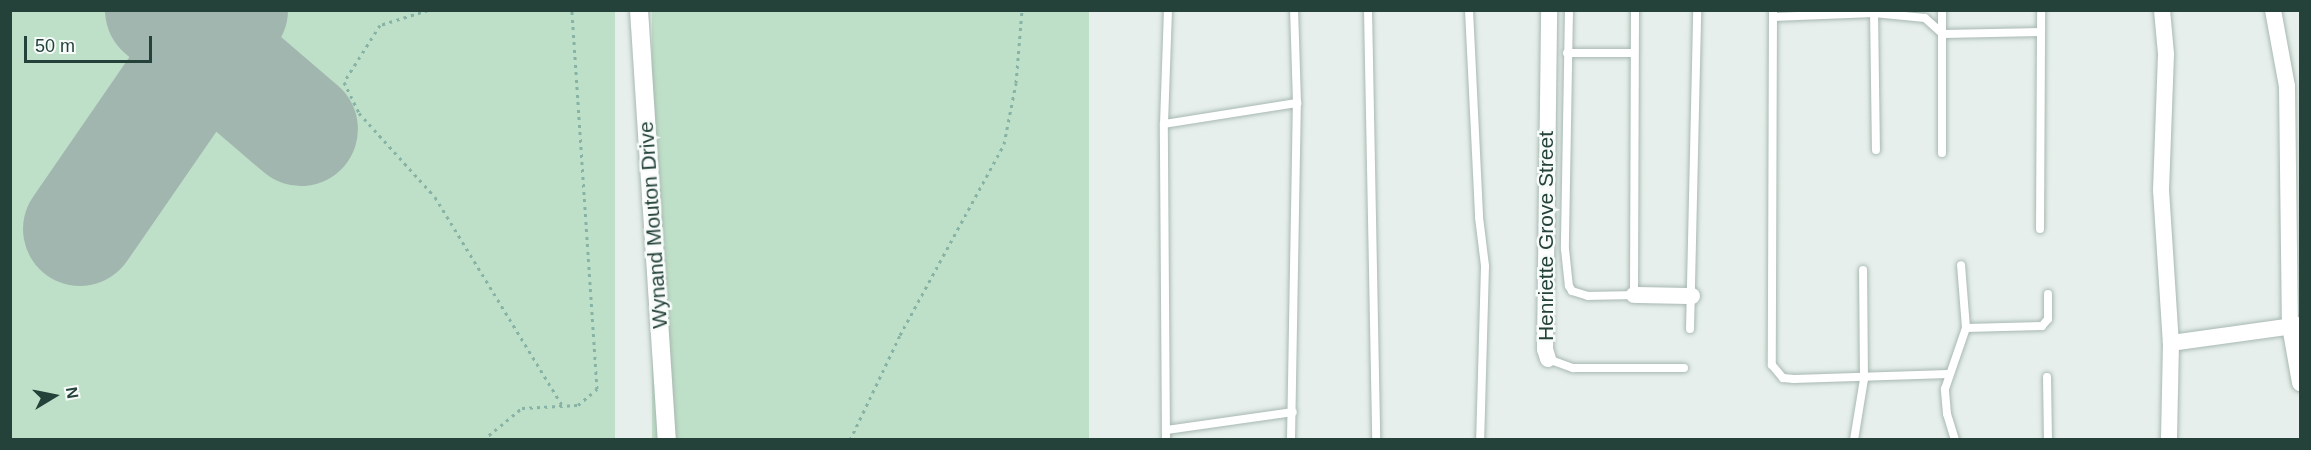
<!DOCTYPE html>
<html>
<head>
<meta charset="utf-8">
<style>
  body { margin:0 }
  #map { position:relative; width:2311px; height:450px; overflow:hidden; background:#e6efeb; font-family:Helvetica,sans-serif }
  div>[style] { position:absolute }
  .green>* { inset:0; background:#bfe0c8; transform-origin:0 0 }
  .runway>* { height:114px; margin:-57px; padding:0 57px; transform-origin:57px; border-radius:57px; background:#a2b6b0 }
  .path>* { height:3px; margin-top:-1.5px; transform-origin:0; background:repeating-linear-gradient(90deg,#86b3a5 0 3px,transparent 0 7.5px) }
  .roads { filter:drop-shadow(0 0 2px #a8b8b2) drop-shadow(0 0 2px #a8b8b2) }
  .service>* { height:8px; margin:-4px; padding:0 4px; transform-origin:4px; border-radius:4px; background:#fff }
  .minor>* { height:16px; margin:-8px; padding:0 8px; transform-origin:8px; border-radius:8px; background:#fff }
  .tertiary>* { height:18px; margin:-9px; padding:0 9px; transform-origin:9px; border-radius:9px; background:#fff }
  span { translate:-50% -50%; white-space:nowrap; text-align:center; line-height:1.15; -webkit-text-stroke:5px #f7fbf9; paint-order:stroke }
  .street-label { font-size:21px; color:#24423a }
  .frame { position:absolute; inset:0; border:12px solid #24423a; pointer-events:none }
  .north { position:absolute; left:24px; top:366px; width:60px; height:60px; -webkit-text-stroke:4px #f7fbf9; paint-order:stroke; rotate:80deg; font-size:16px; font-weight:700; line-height:24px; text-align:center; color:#24423a }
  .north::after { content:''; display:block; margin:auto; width:21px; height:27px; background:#24423a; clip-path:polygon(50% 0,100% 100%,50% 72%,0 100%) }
  .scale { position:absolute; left:24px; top:36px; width:128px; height:27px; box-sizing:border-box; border:3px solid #24423a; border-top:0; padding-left:8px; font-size:18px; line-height:21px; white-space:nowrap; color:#24423a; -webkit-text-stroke:4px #f7fbf9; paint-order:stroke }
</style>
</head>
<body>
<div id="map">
  <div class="green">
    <div style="left:10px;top:11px;width:605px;height:428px"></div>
    <div style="left:652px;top:11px;width:437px;height:429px"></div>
  </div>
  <div class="runway">
    <div style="left:162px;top:10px;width:183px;rotate:40.6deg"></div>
    <div style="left:80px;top:229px;width:266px;rotate:-55.4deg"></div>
  </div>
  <div class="path">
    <div style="left:428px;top:10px;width:50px;rotate:162.6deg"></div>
    <div style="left:380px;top:25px;width:67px;rotate:122.3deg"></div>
    <div style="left:344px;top:82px;width:34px;rotate:64deg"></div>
    <div style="left:359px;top:113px;width:113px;rotate:47.9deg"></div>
    <div style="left:435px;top:197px;width:244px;rotate:58.6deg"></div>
    <div style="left:483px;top:440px;width:50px;rotate:-39.4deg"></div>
    <div style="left:522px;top:408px;width:56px;rotate:-3.1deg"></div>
    <div style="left:578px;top:405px;width:25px;rotate:-40deg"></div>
    <div style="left:597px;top:389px;width:380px;rotate:-93.8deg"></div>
    <div style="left:850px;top:440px;width:116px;rotate:-64.5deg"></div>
    <div style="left:900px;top:335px;width:217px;rotate:-61.4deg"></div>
    <div style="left:1004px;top:144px;width:62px;rotate:-78.9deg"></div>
    <div style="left:1016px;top:83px;width:73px;rotate:-85.3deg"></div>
  </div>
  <div class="roads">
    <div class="service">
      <div style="left:1368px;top:10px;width:430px;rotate:88.9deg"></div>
      <div style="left:1469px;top:10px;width:207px;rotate:87.2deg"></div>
      <div style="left:1479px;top:217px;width:49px;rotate:83deg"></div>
      <div style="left:1485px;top:266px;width:174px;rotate:91.6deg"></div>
      <div style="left:1569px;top:10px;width:239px;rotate:91deg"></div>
      <div style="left:1565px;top:249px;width:37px;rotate:84deg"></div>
      <div style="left:1569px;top:286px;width:6px;rotate:59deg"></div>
      <div style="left:1572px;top:291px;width:17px;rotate:17deg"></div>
      <div style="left:1588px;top:296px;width:46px;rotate:-1.2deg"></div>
      <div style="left:1634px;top:295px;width:285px;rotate:-89.8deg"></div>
      <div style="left:1773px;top:10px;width:355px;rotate:90.2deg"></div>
      <div style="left:1772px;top:365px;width:17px;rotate:50deg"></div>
      <div style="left:1783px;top:378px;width:11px;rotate:5deg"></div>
      <div style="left:1794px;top:379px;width:154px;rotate:-1.9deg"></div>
      <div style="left:1874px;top:10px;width:140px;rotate:89.2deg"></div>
      <div style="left:1773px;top:17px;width:101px;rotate:-2.3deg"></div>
      <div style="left:1874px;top:13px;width:51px;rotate:5.6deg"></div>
      <div style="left:1925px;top:18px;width:24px;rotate:42deg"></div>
      <div style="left:1943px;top:34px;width:98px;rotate:-1.2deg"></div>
      <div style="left:1567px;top:53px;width:67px"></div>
      <div style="left:1164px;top:124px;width:135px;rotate:-9deg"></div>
      <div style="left:1942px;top:153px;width:143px;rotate:-90deg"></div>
      <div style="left:2040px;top:229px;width:219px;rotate:-89.7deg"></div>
      <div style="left:1966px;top:328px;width:76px;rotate:-1.5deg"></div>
      <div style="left:2042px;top:326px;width:9px;rotate:-49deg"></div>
      <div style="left:2048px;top:319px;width:25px;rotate:-90deg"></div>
      <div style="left:1690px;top:329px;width:319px;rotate:-88.7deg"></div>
      <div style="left:1548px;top:359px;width:27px;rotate:20deg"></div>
      <div style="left:1573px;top:368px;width:111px"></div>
      <div style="left:2047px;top:377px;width:63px;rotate:89.1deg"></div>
      <div style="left:1167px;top:430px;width:127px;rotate:-8.1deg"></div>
      <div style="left:1166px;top:440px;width:316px;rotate:-90.4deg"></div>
      <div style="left:1164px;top:124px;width:114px;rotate:-88deg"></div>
      <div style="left:1291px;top:440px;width:337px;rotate:-89deg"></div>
      <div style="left:1297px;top:103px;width:93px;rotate:-91.8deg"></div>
      <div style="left:1854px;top:440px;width:62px;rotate:-80.7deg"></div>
      <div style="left:1864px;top:379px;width:109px;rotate:-90.5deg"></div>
      <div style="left:1955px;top:440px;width:27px;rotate:-107deg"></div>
      <div style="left:1947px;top:414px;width:25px;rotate:-95deg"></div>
      <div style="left:1945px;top:389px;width:65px;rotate:-71deg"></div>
      <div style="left:1966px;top:328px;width:63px;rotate:-94.5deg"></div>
    </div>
    <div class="minor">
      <div style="left:2162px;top:10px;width:44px;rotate:84.8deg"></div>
      <div style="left:2166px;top:54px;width:136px;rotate:92.1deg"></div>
      <div style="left:2161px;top:190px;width:153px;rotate:86.3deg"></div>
      <div style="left:2171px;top:343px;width:97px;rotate:91.2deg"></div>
      <div style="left:2273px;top:10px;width:77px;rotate:79.6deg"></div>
      <div style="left:2287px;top:86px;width:240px;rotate:89.3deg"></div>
      <div style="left:2290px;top:326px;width:58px;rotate:80deg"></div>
      <div style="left:1634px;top:295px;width:58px;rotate:1deg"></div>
      <div style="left:2171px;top:343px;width:130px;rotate:-7.9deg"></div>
      <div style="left:1548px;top:359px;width:10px;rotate:-107deg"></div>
      <div style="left:1545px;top:349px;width:339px;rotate:-89.3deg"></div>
    </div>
    <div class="tertiary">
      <div style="left:639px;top:10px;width:431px;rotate:86.3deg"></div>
    </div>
  </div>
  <div class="street-label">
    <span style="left:653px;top:225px;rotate:-94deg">Wynand Mouton Drive</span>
    <span style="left:1546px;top:236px;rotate:-90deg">Henriette Grove Street</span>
  </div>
  <div class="frame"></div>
  <div class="north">N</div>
  <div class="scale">50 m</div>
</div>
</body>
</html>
